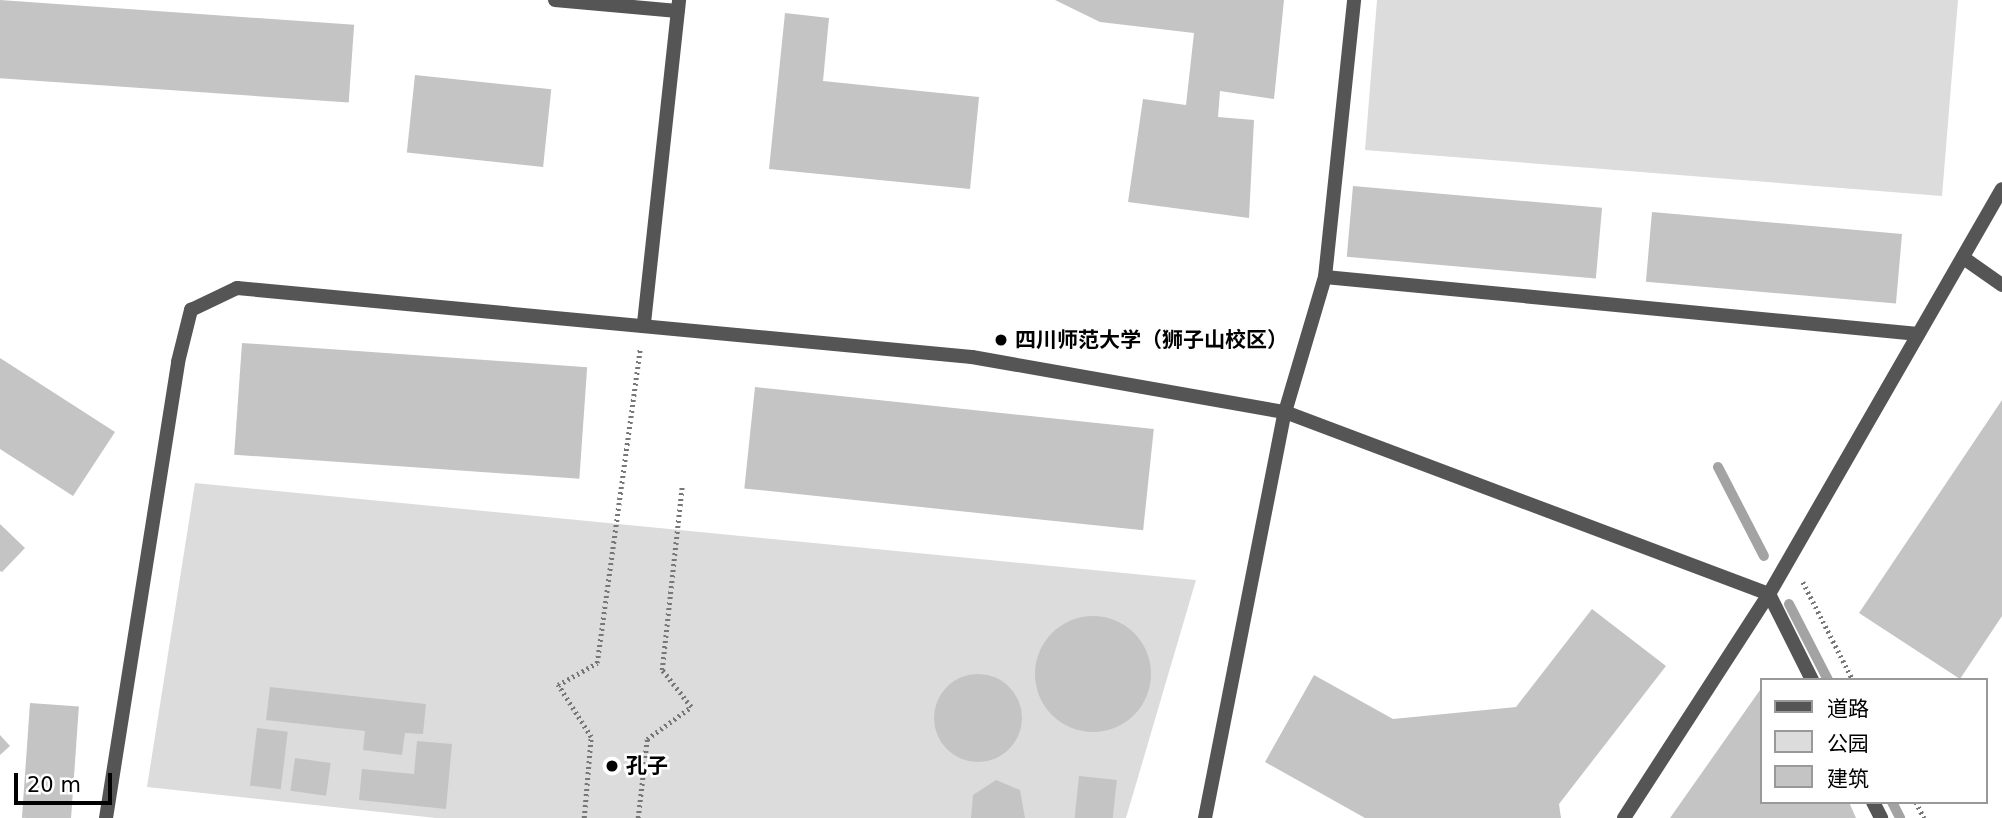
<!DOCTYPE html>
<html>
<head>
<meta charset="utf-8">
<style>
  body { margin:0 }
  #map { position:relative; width:2002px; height:818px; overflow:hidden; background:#fff; font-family:"DejaVu Sans","Noto Sans SC",sans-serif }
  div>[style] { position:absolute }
  .green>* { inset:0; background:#dcdcdc }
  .stream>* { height:10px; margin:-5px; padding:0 5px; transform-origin:5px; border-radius:5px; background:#a3a3a3 }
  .building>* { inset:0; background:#c4c4c4; transform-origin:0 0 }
  .round { border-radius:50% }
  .path>* { height:4.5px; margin-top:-2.25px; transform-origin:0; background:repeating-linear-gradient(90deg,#777 0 2px,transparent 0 5.5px) }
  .lane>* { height:14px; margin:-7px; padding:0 7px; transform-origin:7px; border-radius:7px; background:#555 }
  .street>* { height:14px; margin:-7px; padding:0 7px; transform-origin:7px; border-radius:7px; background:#555 }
  .dots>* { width:19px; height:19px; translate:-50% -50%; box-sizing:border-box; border:4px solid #fff; border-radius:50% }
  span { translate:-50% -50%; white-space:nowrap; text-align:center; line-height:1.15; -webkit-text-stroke:5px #fff; paint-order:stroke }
  .poi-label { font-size:21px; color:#000; font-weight:700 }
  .left { translate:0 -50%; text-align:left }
  .legend { position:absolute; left:1760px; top:678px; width:228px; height:126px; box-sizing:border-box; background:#fff; border:2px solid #999; margin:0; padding:9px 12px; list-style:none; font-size:21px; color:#000 }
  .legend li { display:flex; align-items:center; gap:14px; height:35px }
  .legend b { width:35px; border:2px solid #999 }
  .scale { position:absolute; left:14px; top:773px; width:98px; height:32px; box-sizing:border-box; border:4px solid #000; border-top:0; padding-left:9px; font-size:21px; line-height:24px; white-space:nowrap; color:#000; -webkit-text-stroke:5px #fff; paint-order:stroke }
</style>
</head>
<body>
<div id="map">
  <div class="green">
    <div style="clip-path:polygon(1377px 0,1958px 0,1942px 196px,1365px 150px)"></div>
    <div style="clip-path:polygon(195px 483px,1196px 580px,1126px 818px,436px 818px,147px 787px)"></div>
  </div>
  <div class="stream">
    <div style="left:1718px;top:467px;width:100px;rotate:62.7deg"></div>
    <div style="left:1789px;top:604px;width:85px;rotate:62.8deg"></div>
    <div style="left:1892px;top:802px;width:18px;rotate:63deg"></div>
  </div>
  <div class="building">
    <div style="left:0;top:0;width:355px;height:78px;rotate:4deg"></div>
    <div style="clip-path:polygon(1055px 0,1284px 0,1274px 99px,1220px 91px,1218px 117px,1254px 120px,1249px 218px,1128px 202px,1143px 99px,1186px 105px,1194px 33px,1100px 22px)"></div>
    <div style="clip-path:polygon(785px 13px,829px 18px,823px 81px,979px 97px,970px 189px,769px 169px)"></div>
    <div style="left:415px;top:75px;width:137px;height:78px;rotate:6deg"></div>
    <div style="left:1353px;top:186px;width:250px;height:71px;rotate:5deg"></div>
    <div style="left:1652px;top:212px;width:251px;height:70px;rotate:5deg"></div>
    <div style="left:242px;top:343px;width:346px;height:112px;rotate:4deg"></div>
    <div style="clip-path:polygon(0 358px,115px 432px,73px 496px,0 449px)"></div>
    <div style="left:755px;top:387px;width:401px;height:102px;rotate:6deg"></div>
    <div style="clip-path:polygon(2002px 400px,2002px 616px,1960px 679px,1859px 613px)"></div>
    <div style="clip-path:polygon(0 524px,25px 548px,2px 572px,0 571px)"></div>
    <div style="clip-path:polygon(1592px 609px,1666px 666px,1559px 804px,1561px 818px,1365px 818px,1265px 762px,1314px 675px,1393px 719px,1516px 707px)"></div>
    <div class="round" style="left:1035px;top:616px;width:116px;height:116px"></div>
    <div class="round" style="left:934px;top:674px;width:88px;height:88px"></div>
    <div style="clip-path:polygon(270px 687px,426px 704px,423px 734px,405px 733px,402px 755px,363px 750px,365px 731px,266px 720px)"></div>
    <div style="clip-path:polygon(1760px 690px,1762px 802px,1849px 802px,1856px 818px,1670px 818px)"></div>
    <div style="left:30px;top:703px;width:49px;height:115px;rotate:4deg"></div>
    <div style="left:257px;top:728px;width:31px;height:58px;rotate:7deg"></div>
    <div style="clip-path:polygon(0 735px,10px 746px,0 755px)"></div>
    <div style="clip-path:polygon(417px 741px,452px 744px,446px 809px,359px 800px,362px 769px,414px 774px)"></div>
    <div style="left:295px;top:758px;width:36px;height:33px;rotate:8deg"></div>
    <div style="left:1079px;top:776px;width:38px;height:42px;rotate:6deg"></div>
    <div style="clip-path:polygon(996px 780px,1020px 790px,1025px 818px,971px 818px,973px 795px)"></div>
  </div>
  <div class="path">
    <div style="left:1803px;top:582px;width:110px;rotate:63deg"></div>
    <div style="left:1916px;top:802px;width:18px;rotate:63deg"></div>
    <div style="left:584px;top:818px;width:81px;rotate:-85.1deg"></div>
    <div style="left:591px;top:737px;width:62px;rotate:-122.4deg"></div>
    <div style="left:558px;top:685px;width:45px;rotate:-29.4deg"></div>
    <div style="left:597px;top:663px;width:318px;rotate:-82.2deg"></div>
    <div style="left:638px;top:818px;width:80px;rotate:-83.5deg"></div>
    <div style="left:647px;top:739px;width:54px;rotate:-36deg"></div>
    <div style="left:691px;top:707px;width:47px;rotate:-128.1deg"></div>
    <div style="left:662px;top:670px;width:186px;rotate:-83.8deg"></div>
  </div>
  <div class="lane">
    <div style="left:1965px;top:259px;width:45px;rotate:35.1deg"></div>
    <div style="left:1325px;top:277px;width:596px;rotate:5.49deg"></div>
    <div style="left:644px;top:323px;width:325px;rotate:-83.8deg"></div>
    <div style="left:1873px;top:802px;width:18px;rotate:63deg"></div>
    <div style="left:106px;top:818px;width:462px;rotate:-81deg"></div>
    <div style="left:178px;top:362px;width:54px;rotate:-76deg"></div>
    <div style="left:191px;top:310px;width:51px;rotate:-25.6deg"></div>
    <div style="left:237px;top:288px;width:738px;rotate:5.36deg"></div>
    <div style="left:972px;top:357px;width:318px;rotate:10deg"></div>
    <div style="left:1285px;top:412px;width:517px;rotate:20.61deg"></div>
    <div style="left:1769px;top:594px;width:96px;rotate:63.4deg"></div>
    <div style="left:1205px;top:818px;width:414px;rotate:-78.9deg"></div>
    <div style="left:1285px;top:412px;width:141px;rotate:-73.5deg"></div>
    <div style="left:1325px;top:277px;width:279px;rotate:-84deg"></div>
    <div style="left:1624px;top:818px;width:267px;rotate:-57.1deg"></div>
    <div style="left:1769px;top:594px;width:467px;rotate:-60.1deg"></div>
  </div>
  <div class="street">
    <div style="left:555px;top:0;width:123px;rotate:5.1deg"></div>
  </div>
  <div class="dots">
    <div style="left:1001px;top:340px;background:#000"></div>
    <div style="left:612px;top:766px;background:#000"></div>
  </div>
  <div class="poi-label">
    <span class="left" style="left:1015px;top:340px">四川师范大学（狮子山校区）</span>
    <span class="left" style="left:626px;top:766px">孔子</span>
  </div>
  <ul class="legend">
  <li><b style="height:9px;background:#555"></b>道路</li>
  <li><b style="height:19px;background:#dcdcdc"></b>公园</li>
  <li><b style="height:19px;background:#c4c4c4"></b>建筑</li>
  </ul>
  <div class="scale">20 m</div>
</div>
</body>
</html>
